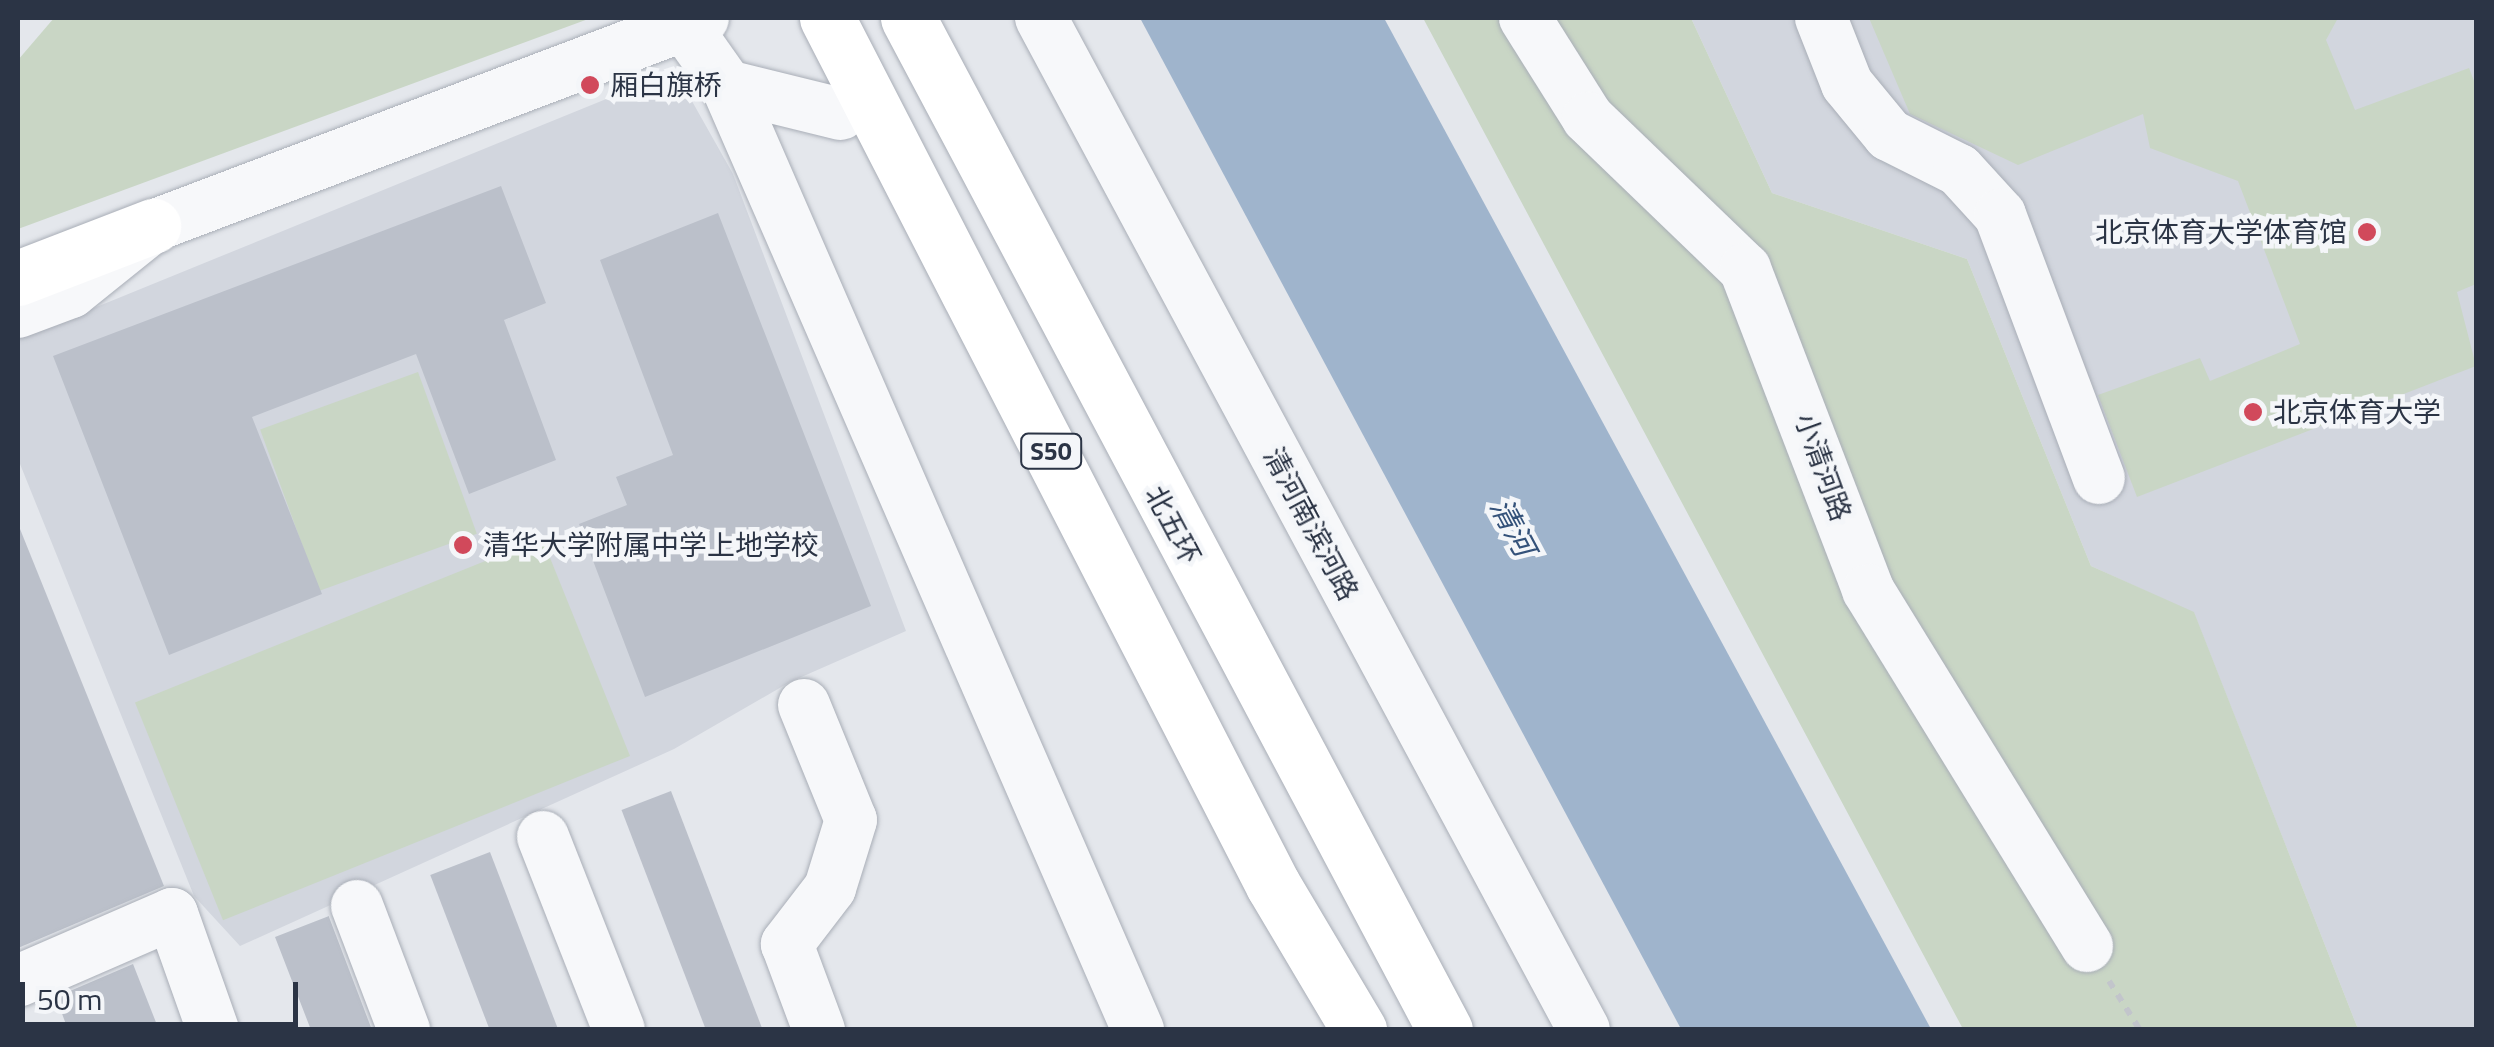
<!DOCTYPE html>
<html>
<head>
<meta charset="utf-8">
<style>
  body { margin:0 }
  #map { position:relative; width:2494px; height:1047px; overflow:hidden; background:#e4e7ec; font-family:"Titillium Web","Noto Sans SC",sans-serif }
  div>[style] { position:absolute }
  .built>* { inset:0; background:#d2d6de }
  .green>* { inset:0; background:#c9d6c5; transform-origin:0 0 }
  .water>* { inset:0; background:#9fb4cc }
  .building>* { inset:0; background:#bbc0ca; transform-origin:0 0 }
  .path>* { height:6px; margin-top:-3px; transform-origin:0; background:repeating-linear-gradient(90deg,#c2c5cb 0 8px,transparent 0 16px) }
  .roads { filter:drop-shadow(0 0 2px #a9aeb7) drop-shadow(0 0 2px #a9aeb7) }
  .minor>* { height:52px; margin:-26px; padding:0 26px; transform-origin:26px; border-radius:26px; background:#f7f8fa }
  .major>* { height:55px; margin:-27.5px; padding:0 27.5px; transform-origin:27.5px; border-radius:27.5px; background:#fff }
  .highway>* { height:55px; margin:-27.5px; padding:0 27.5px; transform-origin:27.5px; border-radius:27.5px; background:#fff }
  .dots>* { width:28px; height:28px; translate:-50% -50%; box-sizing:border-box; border:5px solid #f4f6f9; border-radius:50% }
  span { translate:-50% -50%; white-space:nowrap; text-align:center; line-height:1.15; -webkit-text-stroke:9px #f4f6f9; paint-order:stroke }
  .shield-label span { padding:2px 8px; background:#f4f6f9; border:2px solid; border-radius:8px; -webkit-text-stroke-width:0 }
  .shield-label { font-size:25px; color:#2b3445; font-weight:700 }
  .poi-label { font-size:28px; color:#2b3445 }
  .left { translate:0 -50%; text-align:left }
  .right { translate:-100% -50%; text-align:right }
  .street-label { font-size:28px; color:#2b3445 }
  .water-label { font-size:30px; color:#34527a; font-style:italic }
  .frame { position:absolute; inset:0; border:20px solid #2b3445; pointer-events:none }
  .scale { position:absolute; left:20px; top:982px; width:278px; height:45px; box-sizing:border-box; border:5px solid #2b3445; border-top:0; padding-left:12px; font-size:30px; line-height:35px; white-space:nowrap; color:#2b3445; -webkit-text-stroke:8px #f4f6f9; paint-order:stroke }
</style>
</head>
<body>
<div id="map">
  <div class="built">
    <div style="clip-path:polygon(1691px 18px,2476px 18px,2476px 1029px,2358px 1029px,2194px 613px,2091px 566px,1967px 259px,1772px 193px)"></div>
    <div style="clip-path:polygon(675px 71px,733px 174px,906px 631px,790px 682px,674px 749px,240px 946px,194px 896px,18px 459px,18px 339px)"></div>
  </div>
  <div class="green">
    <div style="clip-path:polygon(54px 18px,591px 18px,18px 229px,18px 60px)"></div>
    <div style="clip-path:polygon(1423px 18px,1691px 18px,1772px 193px,1967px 259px,2091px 566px,2194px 612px,2358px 1029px,1963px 1029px)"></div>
    <div style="clip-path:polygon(1869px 18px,2338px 18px,2326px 40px,2355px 110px,2469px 68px,2476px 86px,2476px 284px,2457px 292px,2476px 366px,2137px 497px,2098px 395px,2200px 358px,2210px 381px,2300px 344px,2238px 181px,2150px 148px,2143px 114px,2018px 165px,1910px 114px)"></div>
    <div style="left:418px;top:372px;width:172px;height:168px;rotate:70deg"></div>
    <div style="left:542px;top:538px;width:235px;height:439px;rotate:68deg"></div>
  </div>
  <div class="water">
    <div style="clip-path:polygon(1140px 18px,1384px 18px,1931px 1029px,1681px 1029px)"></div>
  </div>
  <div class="building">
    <div style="clip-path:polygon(501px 186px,546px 303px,504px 320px,556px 460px,469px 494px,416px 354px,252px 417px,322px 594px,169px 655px,53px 356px)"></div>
    <div style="clip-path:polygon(718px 213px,871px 606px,645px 697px,579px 524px,627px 505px,616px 477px,673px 455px,600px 260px)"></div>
    <div style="clip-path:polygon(18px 524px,164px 886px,18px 948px)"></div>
    <div style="left:671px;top:791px;width:256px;height:53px;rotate:69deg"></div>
    <div style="left:490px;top:852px;width:191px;height:64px;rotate:69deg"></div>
    <div style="clip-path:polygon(329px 916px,329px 917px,372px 1030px,311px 1030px,275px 937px)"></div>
    <div style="clip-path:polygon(133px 964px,159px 1030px,68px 1030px,56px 997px)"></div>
  </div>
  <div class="path">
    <div style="left:2109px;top:981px;width:58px;rotate:57.7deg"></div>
  </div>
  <div class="roads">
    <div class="minor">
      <div style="left:679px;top:18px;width:83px;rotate:54.8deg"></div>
      <div style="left:727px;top:86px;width:1030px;rotate:66.47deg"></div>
      <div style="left:1041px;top:18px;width:1148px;rotate:61.78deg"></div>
      <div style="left:1525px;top:18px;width:118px;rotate:57.8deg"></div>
      <div style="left:1588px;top:118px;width:218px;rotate:43.9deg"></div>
      <div style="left:1745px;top:269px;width:344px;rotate:69deg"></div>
      <div style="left:1868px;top:590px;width:418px;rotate:58.4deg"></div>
      <div style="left:1821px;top:18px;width:71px;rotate:68.5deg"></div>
      <div style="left:1847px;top:84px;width:66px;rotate:50.5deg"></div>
      <div style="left:1889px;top:135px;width:78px;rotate:26.6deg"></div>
      <div style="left:1959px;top:170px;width:61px;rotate:47.7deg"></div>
      <div style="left:2000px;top:215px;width:281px;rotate:69.4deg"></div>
      <div style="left:727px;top:86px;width:117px;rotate:13.8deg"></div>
      <div style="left:18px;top:312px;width:57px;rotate:-20.7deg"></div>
      <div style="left:71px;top:292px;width:105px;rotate:-38.8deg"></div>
      <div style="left:153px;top:226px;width:588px;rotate:-20.72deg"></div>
      <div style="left:804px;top:705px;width:124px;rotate:67.8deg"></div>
      <div style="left:851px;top:820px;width:71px;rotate:107.2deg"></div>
      <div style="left:830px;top:888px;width:71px;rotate:127.5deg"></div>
      <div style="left:787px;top:944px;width:92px;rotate:69.6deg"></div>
      <div style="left:543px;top:837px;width:207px;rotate:68.5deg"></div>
      <div style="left:357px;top:906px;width:133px;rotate:69.2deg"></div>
      <div style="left:18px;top:981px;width:168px;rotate:-23.5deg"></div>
      <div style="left:172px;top:914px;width:123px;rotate:70.5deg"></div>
    </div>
    <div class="major">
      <div style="left:18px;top:278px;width:145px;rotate:-21.1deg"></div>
    </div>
    <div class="highway">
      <div style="left:827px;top:18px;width:975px;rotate:62.78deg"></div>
      <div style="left:1273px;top:885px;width:169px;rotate:59.3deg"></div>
      <div style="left:908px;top:18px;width:1146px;rotate:62.05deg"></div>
    </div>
  </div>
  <div class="dots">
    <div style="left:590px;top:85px;background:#d1495b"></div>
    <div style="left:2367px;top:232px;background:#d1495b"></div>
    <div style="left:2253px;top:412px;background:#d1495b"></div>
    <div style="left:463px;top:545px;background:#d1495b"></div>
  </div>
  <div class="shield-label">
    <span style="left:1051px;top:451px">S50</span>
  </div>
  <div class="poi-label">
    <span class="left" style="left:610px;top:85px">厢白旗桥</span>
    <span class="right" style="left:2347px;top:232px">北京体育大学体育馆</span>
    <span class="left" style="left:2273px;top:412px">北京体育大学</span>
    <span class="left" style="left:483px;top:545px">清华大学附属中学上地学校</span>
  </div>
  <div class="street-label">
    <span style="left:1823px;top:467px;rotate:70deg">小清河路</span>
    <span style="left:1311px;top:524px;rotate:62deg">清河南滨河路</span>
    <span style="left:1173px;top:525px;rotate:62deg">北五环</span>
  </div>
  <div class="water-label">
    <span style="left:1513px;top:527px;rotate:62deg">清河</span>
  </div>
  <div class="frame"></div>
  <div class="scale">50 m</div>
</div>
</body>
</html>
